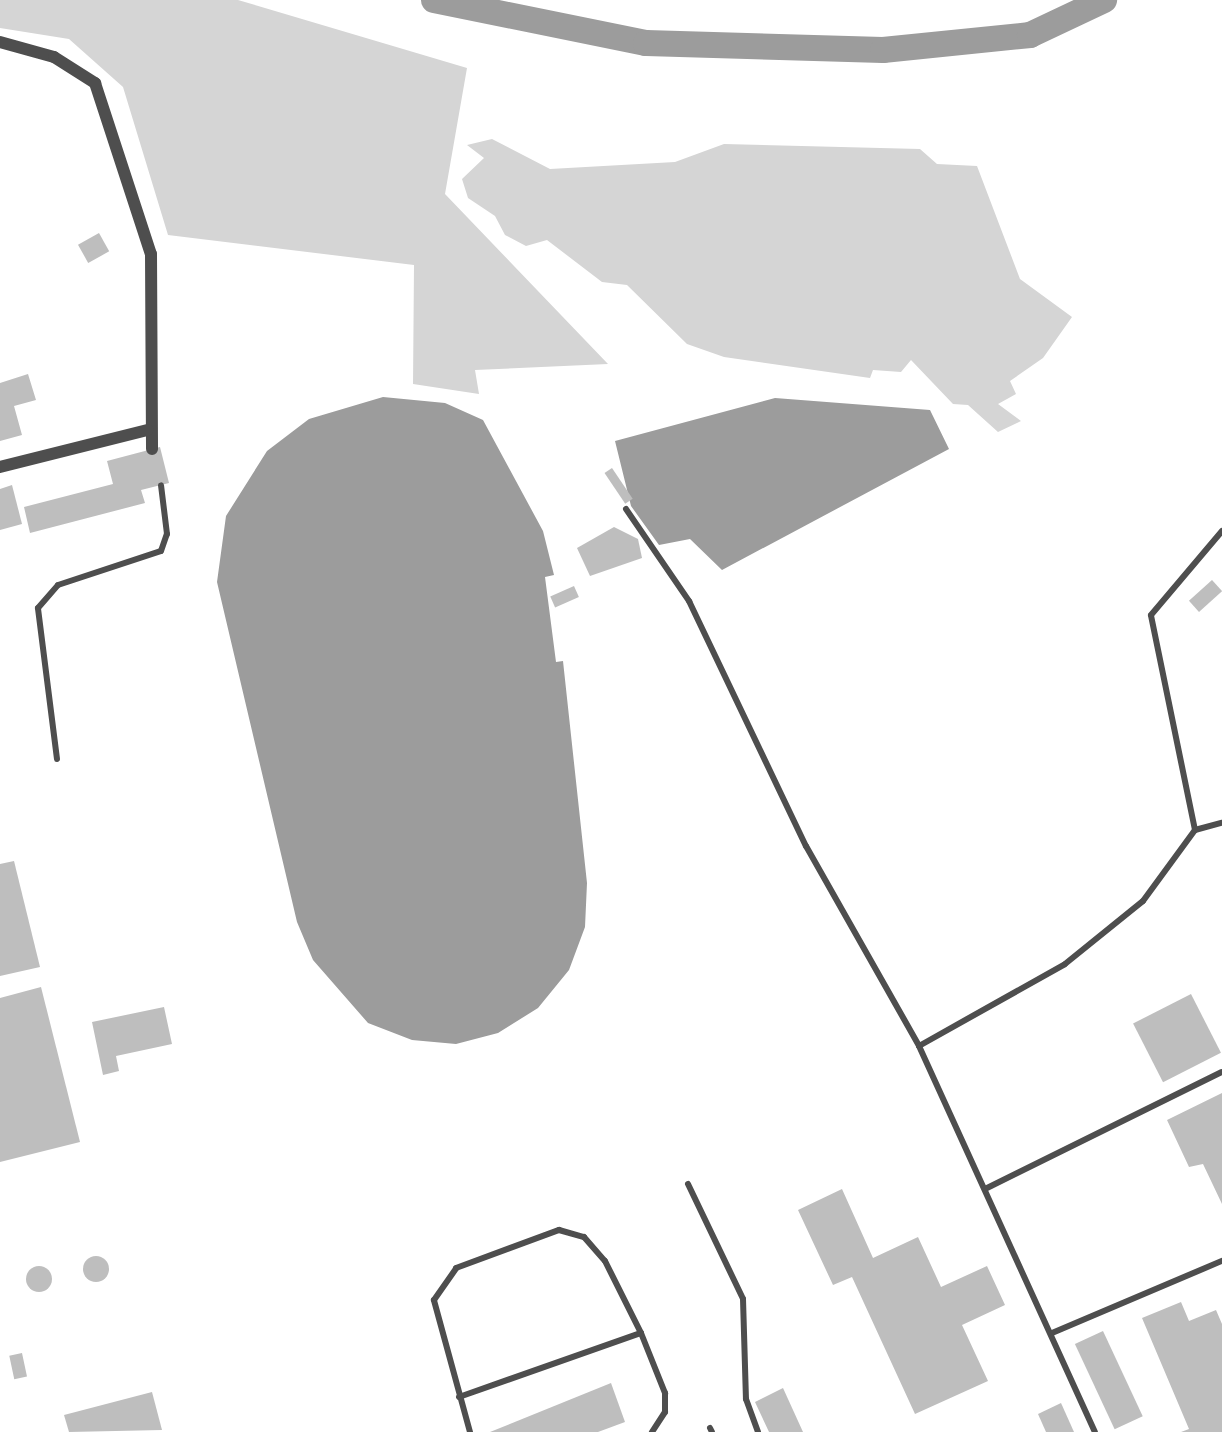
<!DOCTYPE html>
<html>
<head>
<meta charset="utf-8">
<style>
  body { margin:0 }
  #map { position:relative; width:1222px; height:1432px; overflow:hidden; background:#fff; font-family:Barlow,sans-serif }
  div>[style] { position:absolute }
  .green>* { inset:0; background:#d5d5d5 }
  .water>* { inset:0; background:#9c9c9c }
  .river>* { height:26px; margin:-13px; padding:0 13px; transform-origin:13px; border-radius:13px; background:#9c9c9c }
  .building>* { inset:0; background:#bebebe; transform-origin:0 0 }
  .round { border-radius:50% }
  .service>* { height:6px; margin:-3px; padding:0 3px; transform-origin:3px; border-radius:3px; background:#4e4e4e }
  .minor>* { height:12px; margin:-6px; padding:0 6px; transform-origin:6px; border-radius:6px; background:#4e4e4e }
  span { translate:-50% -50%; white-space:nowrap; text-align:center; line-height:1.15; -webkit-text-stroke:8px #fff; paint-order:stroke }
</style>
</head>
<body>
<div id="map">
  <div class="green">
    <div style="clip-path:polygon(0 0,238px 0,467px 68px,445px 194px,608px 364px,475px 370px,479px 394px,413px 384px,414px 265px,168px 235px,123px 87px,69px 39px,0 28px)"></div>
    <div style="clip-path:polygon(492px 139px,550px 169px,675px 162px,724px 144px,920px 149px,937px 164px,977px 166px,1020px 279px,1072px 317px,1043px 358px,1010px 381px,1016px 394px,998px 404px,1021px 421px,998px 432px,968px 405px,953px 404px,911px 360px,901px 372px,873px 370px,870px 378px,724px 357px,687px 344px,627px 285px,602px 282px,547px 240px,526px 246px,505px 235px,495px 216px,468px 198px,462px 179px,484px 158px,467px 145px)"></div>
  </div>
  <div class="water">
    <div style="clip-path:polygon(383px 397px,445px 403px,483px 420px,543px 531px,554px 575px,545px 577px,556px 662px,563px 661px,587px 883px,585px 927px,569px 970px,538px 1008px,498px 1033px,456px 1044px,412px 1040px,368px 1023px,313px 960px,297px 922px,217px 582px,226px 516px,267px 451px,309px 419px)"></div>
    <div style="clip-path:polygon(775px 398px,930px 410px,949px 449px,722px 570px,690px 539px,659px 545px,631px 506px,615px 441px)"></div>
  </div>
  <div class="river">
    <div style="left:434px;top:0;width:216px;rotate:11.5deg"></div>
    <div style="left:646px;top:43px;width:237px;rotate:1.7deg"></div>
    <div style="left:883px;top:50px;width:148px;rotate:-5.8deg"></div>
    <div style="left:1030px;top:35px;width:82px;rotate:-25.3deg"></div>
  </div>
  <div class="building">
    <div style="left:99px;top:233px;width:21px;height:24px;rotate:61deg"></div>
    <div style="clip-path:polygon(28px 374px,36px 400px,14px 406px,22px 435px,0 441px,0 383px)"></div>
    <div style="clip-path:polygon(160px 447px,169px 483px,141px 490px,145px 503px,30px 533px,24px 507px,113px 484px,107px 461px)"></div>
    <div style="left:612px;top:468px;width:37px;height:9px;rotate:56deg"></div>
    <div style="clip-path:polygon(12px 485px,22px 524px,0 530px,0 489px)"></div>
    <div style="clip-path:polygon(614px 527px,638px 539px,642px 558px,590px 576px,577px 548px)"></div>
    <div style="left:1212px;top:580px;width:15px;height:31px;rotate:48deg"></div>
    <div style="left:574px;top:586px;width:12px;height:26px;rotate:66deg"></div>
    <div style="clip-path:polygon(14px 861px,40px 967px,0 976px,0 864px)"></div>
    <div style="clip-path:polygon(41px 987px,80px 1142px,0 1162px,0 998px)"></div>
    <div style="left:1191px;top:994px;width:66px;height:65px;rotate:63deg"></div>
    <div style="clip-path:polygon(164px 1007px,172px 1044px,116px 1056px,119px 1071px,103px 1075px,92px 1022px)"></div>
    <div style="clip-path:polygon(1222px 1093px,1222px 1204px,1203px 1164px,1189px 1167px,1167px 1120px)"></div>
    <div style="clip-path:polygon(842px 1189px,873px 1258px,918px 1237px,941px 1287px,987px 1266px,1005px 1305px,962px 1325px,988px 1381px,915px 1414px,852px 1277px,833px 1285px,798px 1210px)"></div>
    <div class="round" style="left:83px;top:1256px;width:26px;height:26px"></div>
    <div class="round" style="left:26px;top:1266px;width:26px;height:26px"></div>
    <div style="clip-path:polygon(1181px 1302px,1189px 1321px,1216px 1310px,1222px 1324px,1222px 1432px,1181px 1432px,1189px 1429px,1142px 1318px)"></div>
    <div style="left:1103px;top:1331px;width:94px;height:31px;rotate:65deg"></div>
    <div style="left:22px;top:1353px;width:24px;height:13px;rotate:78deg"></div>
    <div style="clip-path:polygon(611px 1383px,625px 1422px,598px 1432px,490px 1432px)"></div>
    <div style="clip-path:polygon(783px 1388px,803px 1432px,769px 1432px,755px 1402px)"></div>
    <div style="clip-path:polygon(152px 1392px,162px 1430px,69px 1432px,64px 1415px)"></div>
    <div style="clip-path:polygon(1061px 1403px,1074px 1432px,1046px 1432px,1038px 1414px)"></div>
  </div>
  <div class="service">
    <div style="left:626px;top:509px;width:112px;rotate:55.6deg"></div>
    <div style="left:689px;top:601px;width:272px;rotate:64.5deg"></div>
    <div style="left:806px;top:846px;width:230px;rotate:60.5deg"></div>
    <div style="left:919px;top:1046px;width:167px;rotate:-29.3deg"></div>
    <div style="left:1065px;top:964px;width:100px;rotate:-38.9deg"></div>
    <div style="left:1143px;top:901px;width:88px;rotate:-53.8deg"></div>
    <div style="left:1195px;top:830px;width:28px;rotate:-15deg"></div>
    <div style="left:57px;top:759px;width:152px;rotate:-97.2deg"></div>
    <div style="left:38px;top:608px;width:30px;rotate:-49deg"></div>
    <div style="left:58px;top:585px;width:108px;rotate:-18.3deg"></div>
    <div style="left:161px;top:551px;width:18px;rotate:-71deg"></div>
    <div style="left:167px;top:534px;width:49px;rotate:-97deg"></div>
    <div style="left:1195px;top:830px;width:219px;rotate:-101.6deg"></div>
    <div style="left:1151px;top:615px;width:110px;rotate:-49.8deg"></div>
    <div style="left:919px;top:1046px;width:424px;rotate:65.5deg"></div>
    <div style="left:688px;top:1184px;width:127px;rotate:64.4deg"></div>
    <div style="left:743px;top:1299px;width:100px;rotate:88.3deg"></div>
    <div style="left:746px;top:1399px;width:35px;rotate:70deg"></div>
    <div style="left:985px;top:1189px;width:264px;rotate:-26.3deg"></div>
    <div style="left:1052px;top:1333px;width:185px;rotate:-23deg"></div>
    <div style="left:459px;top:1397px;width:193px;rotate:-19.4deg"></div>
    <div style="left:710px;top:1428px;width:4px;rotate:63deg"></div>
    <div style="left:470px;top:1432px;width:137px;rotate:-105.3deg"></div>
    <div style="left:434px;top:1300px;width:39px;rotate:-55deg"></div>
    <div style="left:456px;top:1268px;width:110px;rotate:-20.3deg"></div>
    <div style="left:559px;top:1230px;width:26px;rotate:16deg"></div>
    <div style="left:584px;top:1237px;width:32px;rotate:49deg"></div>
    <div style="left:605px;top:1261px;width:80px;rotate:63.4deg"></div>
    <div style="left:641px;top:1333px;width:65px;rotate:68.2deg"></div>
    <div style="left:665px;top:1393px;width:19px;rotate:90deg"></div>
    <div style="left:665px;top:1412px;width:24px;rotate:123deg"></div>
  </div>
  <div class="minor">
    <div style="left:0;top:42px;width:56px;rotate:15.5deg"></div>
    <div style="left:54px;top:57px;width:49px;rotate:32.4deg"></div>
    <div style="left:95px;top:83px;width:180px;rotate:71.9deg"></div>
    <div style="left:151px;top:254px;width:195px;rotate:89.7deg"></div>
    <div style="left:0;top:467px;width:152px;rotate:-14.1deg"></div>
  </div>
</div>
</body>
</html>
